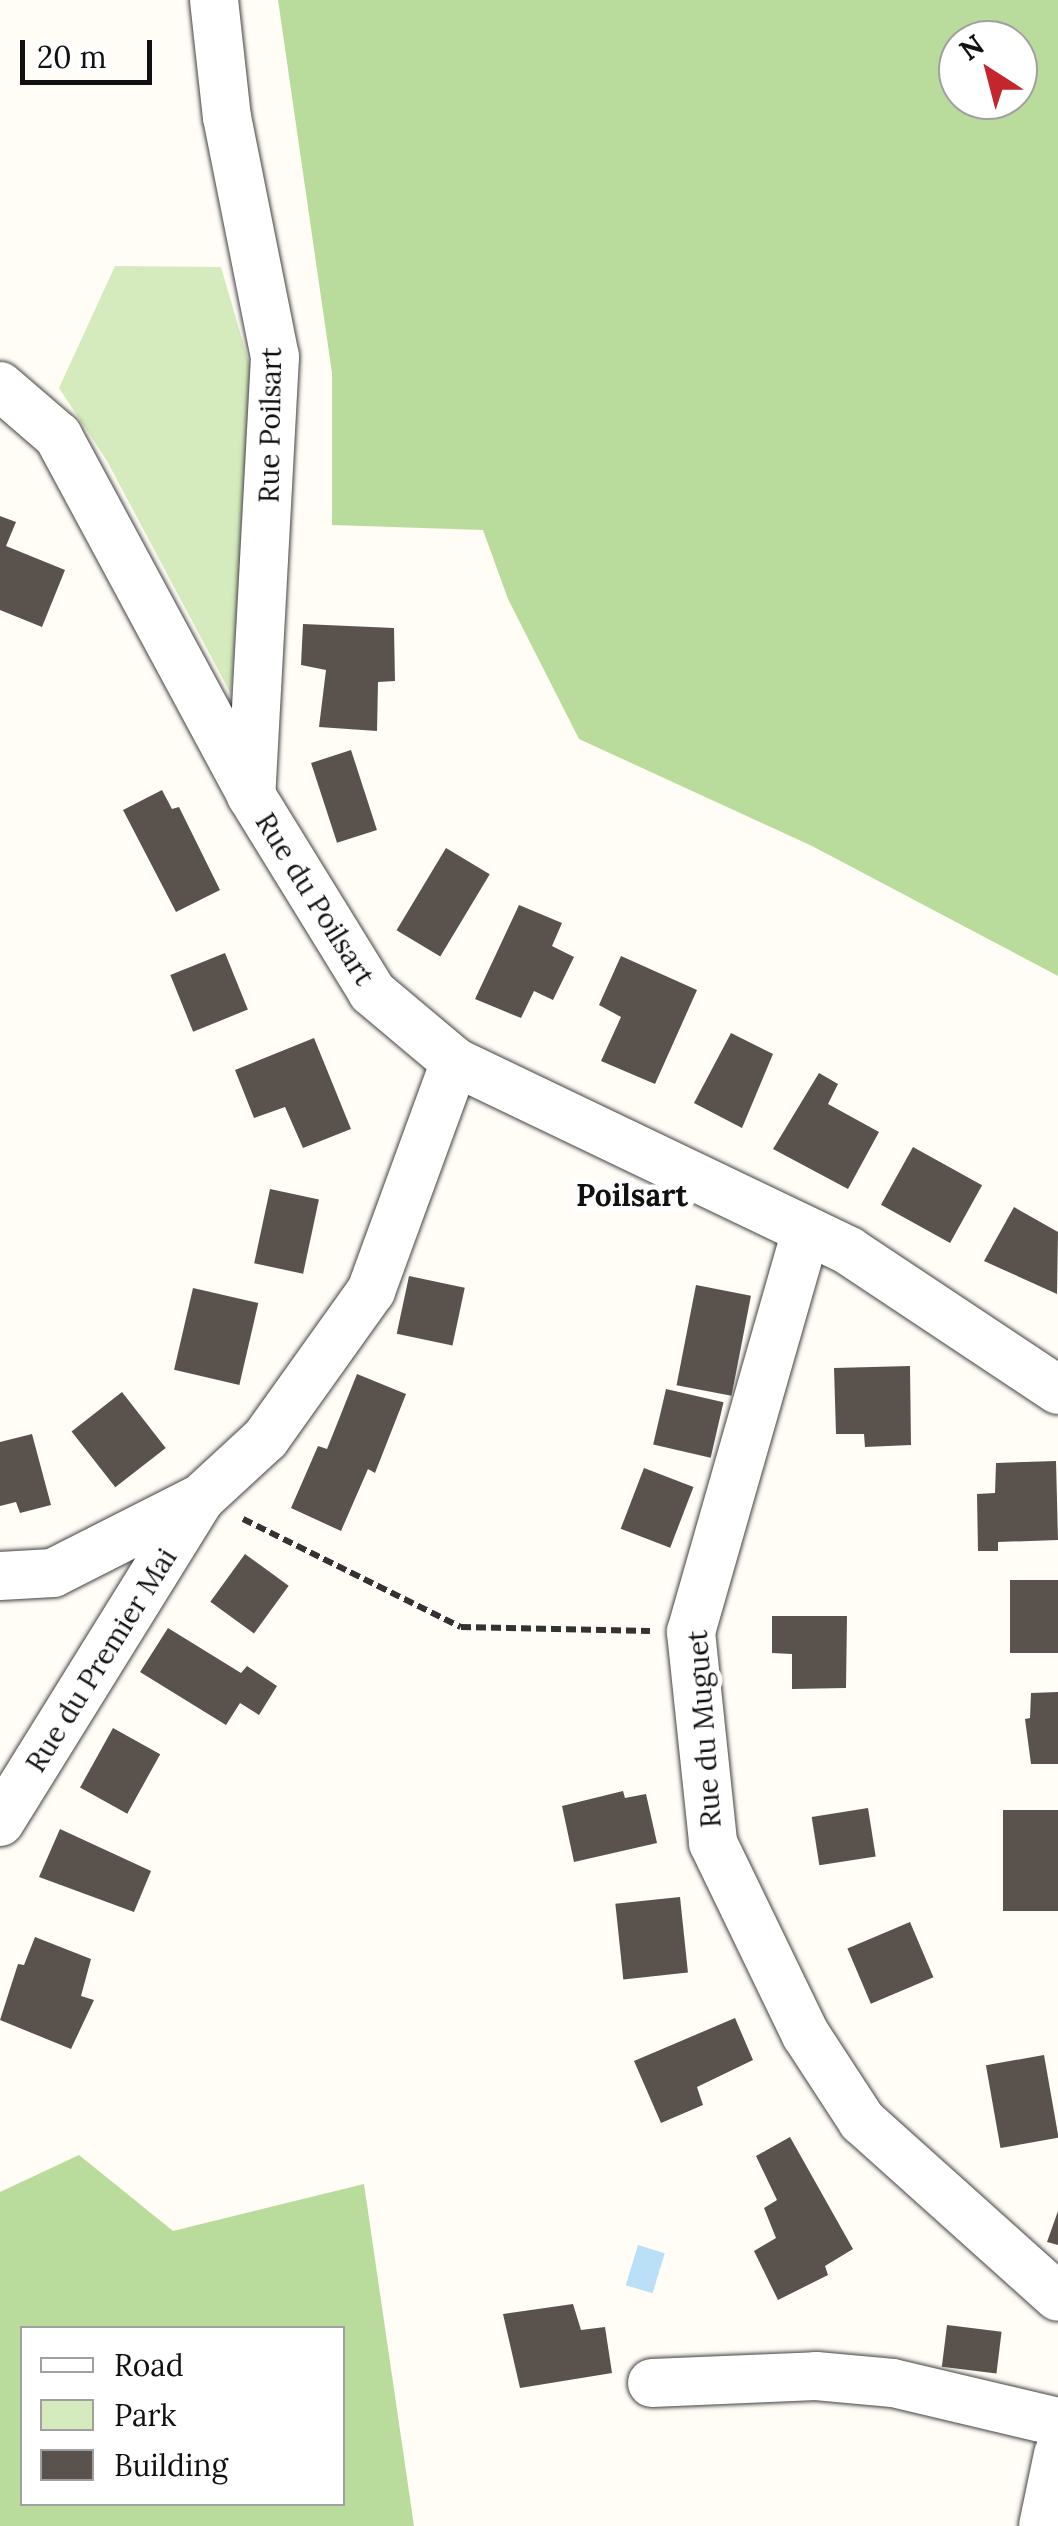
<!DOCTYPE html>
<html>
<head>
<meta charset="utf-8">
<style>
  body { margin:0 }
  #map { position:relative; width:1058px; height:2526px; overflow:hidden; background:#fffdf5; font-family:Lora,serif }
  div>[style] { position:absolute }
  .green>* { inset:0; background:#d5ebbd }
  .forest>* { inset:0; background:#b9dc9c }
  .water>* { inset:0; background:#b9e0f7; transform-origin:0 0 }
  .building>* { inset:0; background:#5a524d; transform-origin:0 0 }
  .path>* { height:6px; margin-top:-3px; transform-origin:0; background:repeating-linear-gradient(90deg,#333 0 10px,transparent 0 15px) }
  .roads { filter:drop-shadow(0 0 2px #444) drop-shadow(0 0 2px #444) }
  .minor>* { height:48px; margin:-24px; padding:0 24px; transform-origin:24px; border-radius:24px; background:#fff }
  span { translate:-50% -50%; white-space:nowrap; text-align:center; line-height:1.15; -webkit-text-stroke:10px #fff; paint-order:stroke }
  .street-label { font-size:28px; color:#111 }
  .neighbourhood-label { font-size:30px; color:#111; font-weight:700 }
  .legend { position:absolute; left:20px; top:2326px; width:325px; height:180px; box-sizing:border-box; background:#fff; border:2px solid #a0a0a0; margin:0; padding:12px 18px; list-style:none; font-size:30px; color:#111 }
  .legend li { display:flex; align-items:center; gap:20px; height:50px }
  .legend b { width:50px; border:2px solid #a0a0a0 }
  .north { position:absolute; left:938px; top:20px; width:100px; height:100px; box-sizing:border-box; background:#fff; border:2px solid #a0a0a0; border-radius:50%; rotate:324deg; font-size:28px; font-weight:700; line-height:40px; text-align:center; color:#111 }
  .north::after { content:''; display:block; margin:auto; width:35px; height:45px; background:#c4262e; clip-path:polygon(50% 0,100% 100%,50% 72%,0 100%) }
  .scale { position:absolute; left:20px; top:40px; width:132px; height:45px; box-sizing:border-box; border:5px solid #111; border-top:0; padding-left:12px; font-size:30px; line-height:35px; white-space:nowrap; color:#111; -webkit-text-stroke:8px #fff; paint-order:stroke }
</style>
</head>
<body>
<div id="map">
  <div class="green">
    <div style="clip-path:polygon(115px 266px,221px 267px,253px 377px,231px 694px,107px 461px,59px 388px)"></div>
  </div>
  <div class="forest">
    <div style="clip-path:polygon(evenodd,278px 0,1058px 0,1058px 976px,812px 846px,579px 739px,508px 599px,483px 530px,332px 525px,332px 373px,278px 0,958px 40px,1018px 40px,1018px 100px,958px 100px,958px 40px)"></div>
    <div style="clip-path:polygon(evenodd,79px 2155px,173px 2231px,364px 2184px,414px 2526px,0 2526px,0 2192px,79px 2155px,22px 2328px,342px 2328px,342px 2504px,22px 2504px,22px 2328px)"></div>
  </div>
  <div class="water">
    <div style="left:638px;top:2245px;width:28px;height:42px;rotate:17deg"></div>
  </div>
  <div class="building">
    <div style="clip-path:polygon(0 516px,16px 522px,6px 546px,65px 570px,42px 627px,0 610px)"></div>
    <div style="clip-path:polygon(303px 624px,394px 628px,395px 681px,378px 682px,377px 731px,319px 727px,326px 670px,301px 665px)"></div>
    <div style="left:351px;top:750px;width:84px;height:42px;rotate:72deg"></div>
    <div style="clip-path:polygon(162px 790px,172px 809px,179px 807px,220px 890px,176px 912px,123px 810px)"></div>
    <div style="left:446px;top:848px;width:51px;height:96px;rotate:31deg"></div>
    <div style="clip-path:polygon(519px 905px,562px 923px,552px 946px,574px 957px,553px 1000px,534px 991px,521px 1018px,475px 999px)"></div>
    <div style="left:225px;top:953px;width:61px;height:59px;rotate:68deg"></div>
    <div style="clip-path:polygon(621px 956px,697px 990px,655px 1084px,601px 1061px,621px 1017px,599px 1005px)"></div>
    <div style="clip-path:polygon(731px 1033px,773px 1054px,742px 1128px,694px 1103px)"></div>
    <div style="clip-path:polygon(314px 1038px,351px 1129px,303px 1148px,285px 1107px,254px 1118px,235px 1070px)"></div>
    <div style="clip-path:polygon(819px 1073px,838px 1084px,828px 1104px,879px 1132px,848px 1189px,773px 1149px)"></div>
    <div style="left:913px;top:1147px;width:79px;height:66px;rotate:29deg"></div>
    <div style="left:270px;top:1189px;width:50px;height:76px;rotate:12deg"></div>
    <div style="clip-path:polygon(1014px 1207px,1058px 1232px,1057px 1294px,984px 1261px)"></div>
    <div style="left:409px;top:1276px;width:57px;height:59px;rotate:12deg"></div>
    <div style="left:696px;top:1285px;width:56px;height:102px;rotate:11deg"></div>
    <div style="left:193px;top:1288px;width:67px;height:84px;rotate:13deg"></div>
    <div style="clip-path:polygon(910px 1366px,911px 1445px,865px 1447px,864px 1434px,836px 1434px,834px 1368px)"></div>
    <div style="clip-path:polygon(357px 1374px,406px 1394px,375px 1473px,368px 1469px,341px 1531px,291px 1508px,318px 1446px,327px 1449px)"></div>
    <div style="left:666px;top:1389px;width:59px;height:57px;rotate:13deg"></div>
    <div style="left:122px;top:1392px;width:71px;height:64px;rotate:52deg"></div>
    <div style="clip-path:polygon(32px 1434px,51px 1505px,20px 1513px,16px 1502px,0 1506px,0 1442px)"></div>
    <div style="clip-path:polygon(1056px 1461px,1058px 1540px,998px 1542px,998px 1551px,978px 1551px,977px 1494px,995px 1493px,996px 1463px)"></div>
    <div style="left:644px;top:1468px;width:53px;height:65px;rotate:21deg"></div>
    <div style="left:245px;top:1554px;width:54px;height:59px;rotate:36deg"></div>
    <div style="left:1058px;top:1580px;width:73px;height:48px;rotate:90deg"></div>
    <div style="clip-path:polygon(772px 1616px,847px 1616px,846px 1688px,792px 1689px,792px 1654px,772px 1653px)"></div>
    <div style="clip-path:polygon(168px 1628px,241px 1673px,247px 1666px,277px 1686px,259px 1715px,240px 1703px,226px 1725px,140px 1672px)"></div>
    <div style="clip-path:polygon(1058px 1692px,1058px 1764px,1031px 1764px,1025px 1719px,1030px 1718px,1031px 1693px)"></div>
    <div style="left:113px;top:1728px;width:54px;height:68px;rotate:29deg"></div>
    <div style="clip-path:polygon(623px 1791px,625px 1798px,646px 1794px,657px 1843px,574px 1862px,562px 1806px)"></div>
    <div style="left:868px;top:1808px;width:49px;height:57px;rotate:81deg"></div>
    <div style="left:1058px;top:1810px;width:101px;height:55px;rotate:90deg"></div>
    <div style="clip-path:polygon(60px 1829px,151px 1871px,134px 1912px,39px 1877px)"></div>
    <div style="left:680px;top:1897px;width:76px;height:65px;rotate:84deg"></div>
    <div style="left:910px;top:1922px;width:60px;height:68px;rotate:67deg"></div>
    <div style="clip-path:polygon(35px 1937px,91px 1959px,81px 1996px,94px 2000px,71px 2049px,0 2020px,18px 1964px,24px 1965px)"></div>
    <div style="clip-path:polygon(735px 2018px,753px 2060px,697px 2087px,703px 2105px,661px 2123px,634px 2061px)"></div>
    <div style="left:1044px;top:2055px;width:84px;height:59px;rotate:80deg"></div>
    <div style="clip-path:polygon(790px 2137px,853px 2249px,825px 2266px,828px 2275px,778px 2300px,754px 2251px,776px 2238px,764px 2208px,777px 2200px,756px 2156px)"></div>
    <div style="clip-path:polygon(1058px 2211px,1058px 2245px,1047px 2242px)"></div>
    <div style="clip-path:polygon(573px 2304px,581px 2330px,605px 2327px,612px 2373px,520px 2388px,503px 2314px)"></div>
    <div style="left:947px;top:2325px;width:55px;height:42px;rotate:7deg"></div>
  </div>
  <div class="path">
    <div style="left:243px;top:1519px;width:243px;rotate:26.4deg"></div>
    <div style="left:461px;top:1627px;width:189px;rotate:1.2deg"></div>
  </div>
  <div class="roads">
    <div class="minor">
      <div style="left:214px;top:0;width:118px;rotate:83.7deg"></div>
      <div style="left:227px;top:117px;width:245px;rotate:78.7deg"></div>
      <div style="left:275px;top:357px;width:439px;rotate:93.1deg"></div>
      <div style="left:0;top:386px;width:77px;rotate:40.8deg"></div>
      <div style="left:58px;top:436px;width:408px;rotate:61.7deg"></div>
      <div style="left:251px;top:795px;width:231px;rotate:58.4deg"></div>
      <div style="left:372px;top:992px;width:109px;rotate:40.1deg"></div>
      <div style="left:455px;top:1062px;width:437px;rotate:25.6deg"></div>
      <div style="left:849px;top:1251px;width:251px;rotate:33.6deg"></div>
      <div style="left:806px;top:1231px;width:417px;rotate:106deg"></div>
      <div style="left:691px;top:1632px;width:212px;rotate:84deg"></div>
      <div style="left:713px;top:1843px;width:213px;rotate:64.2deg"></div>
      <div style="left:806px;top:2035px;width:103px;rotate:56.9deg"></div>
      <div style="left:862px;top:2121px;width:263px;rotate:41.9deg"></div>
      <div style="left:0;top:1576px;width:53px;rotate:-3.2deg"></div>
      <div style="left:53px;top:1573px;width:166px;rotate:-26.9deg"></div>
      <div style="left:0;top:1822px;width:381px;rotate:-58.2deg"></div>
      <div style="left:201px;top:1498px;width:88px;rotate:-42.7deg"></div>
      <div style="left:266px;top:1438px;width:181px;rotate:-54.5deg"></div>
      <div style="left:371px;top:1291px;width:244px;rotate:-69.9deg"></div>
      <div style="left:652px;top:2383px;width:164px;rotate:-2.4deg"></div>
      <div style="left:816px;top:2376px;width:77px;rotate:5.2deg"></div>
      <div style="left:893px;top:2383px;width:170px;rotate:13.3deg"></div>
      <div style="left:1043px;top:2526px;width:74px;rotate:-78.2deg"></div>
    </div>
  </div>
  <div class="street-label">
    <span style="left:270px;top:425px;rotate:-89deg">Rue Poilsart</span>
    <span style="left:315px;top:899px;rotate:58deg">Rue du Poilsart</span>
    <span style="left:101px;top:1660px;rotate:-58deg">Rue du Premier Mai</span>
    <span style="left:704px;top:1729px;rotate:-94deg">Rue du Muguet</span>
  </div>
  <div class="neighbourhood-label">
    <span style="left:632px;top:1195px">Poilsart</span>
  </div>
  <ul class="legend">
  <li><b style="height:12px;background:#fff"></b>Road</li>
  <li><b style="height:28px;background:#d5ebbd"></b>Park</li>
  <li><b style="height:28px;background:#5a524d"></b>Building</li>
  </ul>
  <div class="north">N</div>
  <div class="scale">20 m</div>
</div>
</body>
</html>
